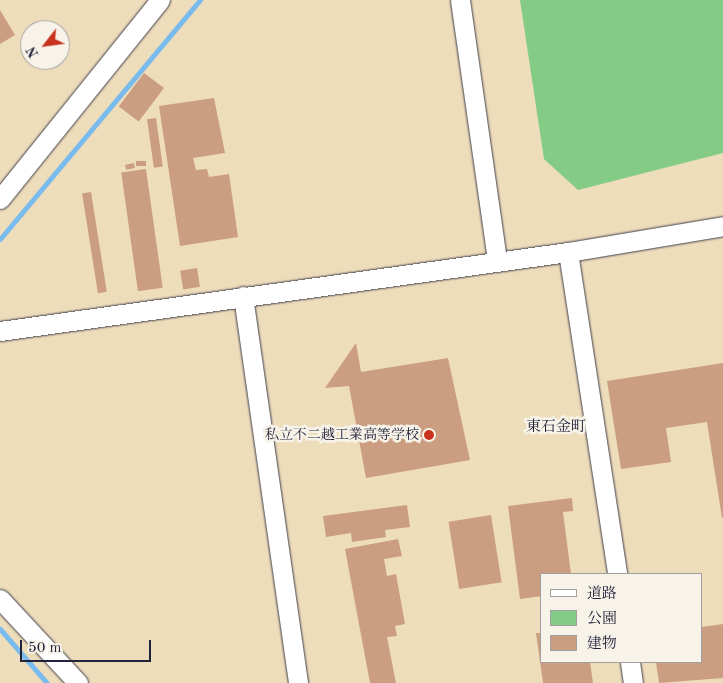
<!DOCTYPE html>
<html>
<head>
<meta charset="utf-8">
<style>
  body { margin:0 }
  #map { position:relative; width:723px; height:683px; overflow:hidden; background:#eeddba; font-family:"Old Standard TT","Noto Serif JP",serif }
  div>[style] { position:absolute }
  .green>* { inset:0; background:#84cb86 }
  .stream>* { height:5px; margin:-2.5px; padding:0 2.5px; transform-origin:2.5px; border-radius:2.5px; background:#7abbee }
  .building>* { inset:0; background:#cb9d81; transform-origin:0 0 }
  .roads { filter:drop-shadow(0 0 1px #413e4e) drop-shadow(0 0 1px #413e4e) }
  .minor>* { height:19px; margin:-9.5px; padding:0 9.5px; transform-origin:9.5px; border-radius:9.5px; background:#fff }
  .dots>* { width:14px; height:14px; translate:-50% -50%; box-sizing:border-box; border:2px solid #f7f3e8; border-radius:50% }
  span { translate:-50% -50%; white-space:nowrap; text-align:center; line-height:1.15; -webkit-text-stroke:5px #f7f3e8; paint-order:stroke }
  .poi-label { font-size:14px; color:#22223b }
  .right { translate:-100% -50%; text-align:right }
  .neighbourhood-label { font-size:15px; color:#22223b }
  .legend { position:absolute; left:540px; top:573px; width:162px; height:90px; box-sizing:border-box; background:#f7f3e8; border:1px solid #a29fa3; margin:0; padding:6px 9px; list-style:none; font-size:15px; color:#22223b }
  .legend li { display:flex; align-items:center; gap:10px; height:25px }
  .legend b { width:25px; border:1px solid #a29fa3 }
  .north { position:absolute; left:20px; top:20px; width:50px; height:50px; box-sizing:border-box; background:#f7f3e8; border:1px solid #a29fa3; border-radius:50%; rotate:240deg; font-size:14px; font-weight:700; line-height:20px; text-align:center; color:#22223b }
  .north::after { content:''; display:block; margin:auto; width:18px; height:22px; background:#c8321e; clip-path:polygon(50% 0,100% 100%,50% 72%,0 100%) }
  .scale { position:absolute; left:20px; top:640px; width:131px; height:22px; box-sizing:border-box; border:2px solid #22223b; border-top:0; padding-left:6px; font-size:15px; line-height:18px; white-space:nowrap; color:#22223b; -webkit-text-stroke:4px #f7f3e8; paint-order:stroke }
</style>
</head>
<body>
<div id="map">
  <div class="green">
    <div style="clip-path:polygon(520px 0,723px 0,723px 153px,578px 190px,544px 159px)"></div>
  </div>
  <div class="stream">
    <div style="left:0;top:239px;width:312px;rotate:-50.1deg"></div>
    <div style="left:0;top:629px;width:72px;rotate:49deg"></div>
  </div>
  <div class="building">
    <div style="clip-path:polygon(0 10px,15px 35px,0 44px)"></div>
    <div style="left:144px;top:73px;width:25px;height:42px;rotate:37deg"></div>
    <div style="clip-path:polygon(214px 98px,225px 153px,193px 158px,196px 170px,207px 169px,209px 177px,229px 174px,238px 237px,180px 246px,159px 106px)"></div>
    <div style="left:156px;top:118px;width:49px;height:9px;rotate:82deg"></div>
    <div style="left:146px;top:161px;width:5px;height:10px;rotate:90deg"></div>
    <div style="left:134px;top:163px;width:5px;height:9px;rotate:79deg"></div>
    <div style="left:146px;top:169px;width:120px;height:25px;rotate:82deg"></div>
    <div style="left:91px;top:192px;width:101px;height:9px;rotate:81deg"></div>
    <div style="left:197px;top:268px;width:19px;height:17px;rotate:81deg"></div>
    <div style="clip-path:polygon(356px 343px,361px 372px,448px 358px,470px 460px,366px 478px,349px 386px,325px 388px)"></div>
    <div style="clip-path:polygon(723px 363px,723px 518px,722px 518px,707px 422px,666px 428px,671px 462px,621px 469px,607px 381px)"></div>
    <div style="clip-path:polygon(572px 498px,573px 511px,563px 512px,571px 574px,542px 574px,542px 596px,520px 599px,508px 506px)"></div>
    <div style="clip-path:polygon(407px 505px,410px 527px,385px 530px,386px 537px,352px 542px,351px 533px,326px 537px,323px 516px)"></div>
    <div style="left:491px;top:515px;width:68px;height:43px;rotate:81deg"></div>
    <div style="clip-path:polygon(398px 539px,402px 556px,384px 559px,387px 576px,396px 574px,405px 624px,395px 626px,397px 636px,387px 637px,396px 683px,370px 683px,345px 549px)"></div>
    <div style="clip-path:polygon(723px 624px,723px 678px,659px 683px,656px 662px,702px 662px,702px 627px)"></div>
    <div style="clip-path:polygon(536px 633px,542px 633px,542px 662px,590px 662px,593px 683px,543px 683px)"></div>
  </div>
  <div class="roads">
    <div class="minor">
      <div style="left:460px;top:0;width:264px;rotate:81.9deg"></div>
      <div style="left:0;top:199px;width:255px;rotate:-51.2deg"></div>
      <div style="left:568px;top:252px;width:326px;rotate:81.3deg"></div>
      <div style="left:243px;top:296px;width:391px;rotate:81.9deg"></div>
      <div style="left:0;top:331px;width:573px;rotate:-7.92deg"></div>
      <div style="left:568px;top:252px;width:157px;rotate:-9.5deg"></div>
      <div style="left:0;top:599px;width:115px;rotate:47.1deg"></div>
      <div style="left:630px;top:662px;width:21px;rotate:82deg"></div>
    </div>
  </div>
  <div class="dots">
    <div style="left:429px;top:435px;background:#c8321e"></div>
  </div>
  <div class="poi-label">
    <span class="right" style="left:419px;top:435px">私立不二越工業高等学校</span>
  </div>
  <div class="neighbourhood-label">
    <span style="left:556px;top:428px">東石金町</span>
  </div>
  <ul class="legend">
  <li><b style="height:6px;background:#fff"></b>道路</li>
  <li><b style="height:14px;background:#84cb86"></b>公園</li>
  <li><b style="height:14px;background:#cb9d81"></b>建物</li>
  </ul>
  <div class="north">N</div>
  <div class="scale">50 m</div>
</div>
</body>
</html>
